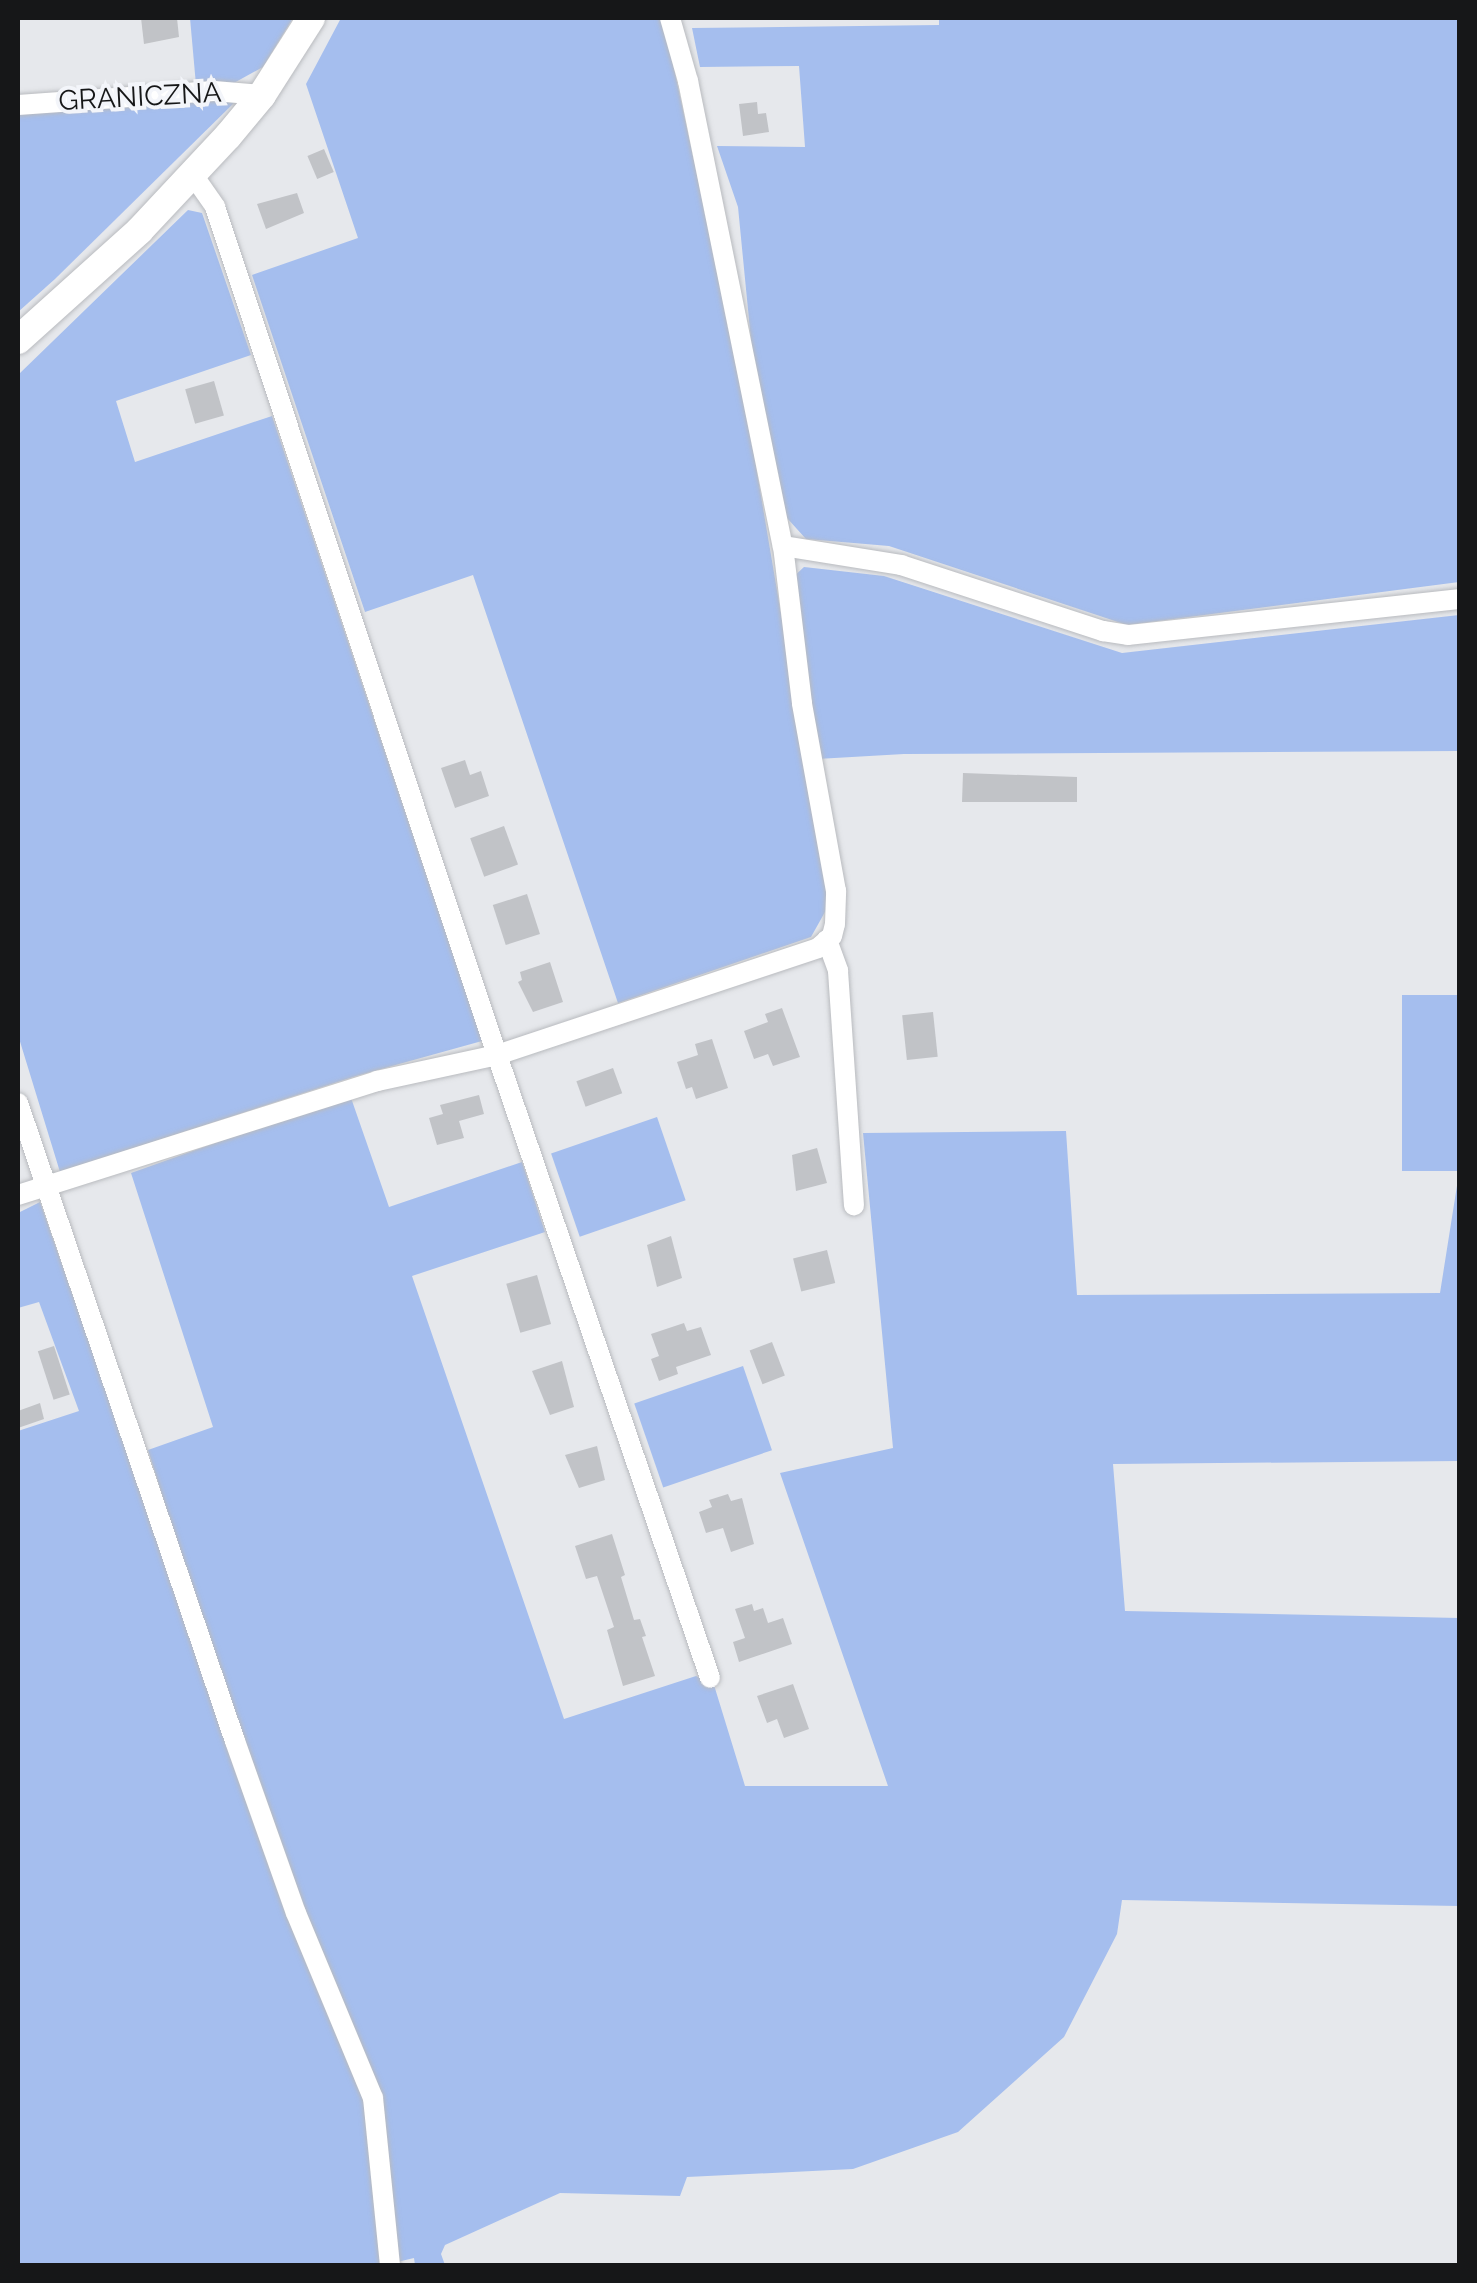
<!DOCTYPE html>
<html>
<head>
<meta charset="utf-8">
<style>
  body { margin:0 }
  #map { position:relative; width:1477px; height:2283px; overflow:hidden; background:#e6e8ec; font-family:Raleway,sans-serif }
  div>[style] { position:absolute }
  .green>* { inset:0; background:#a5beee; transform-origin:0 0 }
  .building>* { inset:0; background:#c1c3c7; transform-origin:0 0 }
  .roads { filter:drop-shadow(0 0 2px #b9bbbf) drop-shadow(0 0 2px #b9bbbf) }
  .street>* { height:20px; margin:-10px; padding:0 10px; transform-origin:10px; border-radius:10px; background:#fff }
  .secondary>* { height:28px; margin:-14px; padding:0 14px; transform-origin:14px; border-radius:14px; background:#fff }
  span { translate:-50% -50%; white-space:nowrap; text-align:center; line-height:1.15; -webkit-text-stroke:8px #f3f5fa; paint-order:stroke }
  .street-label { font-size:28px; color:#161718 }
  .frame { position:absolute; inset:0; border:20px solid #161718; pointer-events:none }
</style>
</head>
<body>
<div id="map">
  <div class="green">
    <div style="clip-path:polygon(190px 18px,293px 18px,263px 67px,232px 84px,196px 85px)"></div>
    <div style="clip-path:polygon(341px 18px,663px 18px,741px 378px,830px 903px,811px 937px,618px 1003px,473px 575px,365px 612px,252px 275px,358px 238px,306px 84px)"></div>
    <div style="clip-path:polygon(939px 18px,1459px 18px,1459px 582px,1127px 625px,889px 546px,806px 539px,787px 518px,754px 371px,738px 207px,717px 146px,805px 147px,799px 66px,700px 67px,692px 28px,939px 25px)"></div>
    <div style="clip-path:polygon(238px 99px,55px 279px,18px 312px,18px 111px)"></div>
    <div style="clip-path:polygon(188px 210px,202px 213px,251px 355px,116px 401px,135px 462px,272px 416px,482px 1041px,356px 1076px,60px 1172px,18px 1035px,18px 375px)"></div>
    <div style="clip-path:polygon(804px 567px,884px 576px,1122px 653px,1459px 615px,1459px 751px,904px 754px,817px 759px,791px 579px)"></div>
    <div style="left:1402px;top:995px;width:57px;height:176px"></div>
    <div style="clip-path:polygon(350px 1095px,389px 1207px,522px 1162px,545px 1232px,412px 1276px,564px 1719px,696px 1676px,714px 1685px,745px 1786px,888px 1786px,780px 1473px,893px 1448px,863px 1133px,1066px 1131px,1077px 1295px,1440px 1293px,1459px 1173px,1459px 1461px,1113px 1464px,1125px 1611px,1459px 1618px,1459px 1906px,1122px 1900px,1117px 1934px,1064px 2037px,958px 2132px,853px 2169px,687px 2177px,680px 2196px,560px 2193px,445px 2245px,441px 2254px,445px 2265px,415px 2265px,414px 2258px,380px 2266px,18px 2265px,18px 1431px,79px 1411px,39px 1302px,18px 1308px,18px 1213px,40px 1202px,241px 1774px,249px 1773px,148px 1450px,213px 1427px,131px 1173px)"></div>
    <div style="left:657px;top:1117px;width:88px;height:112px;rotate:71deg"></div>
    <div style="left:743px;top:1366px;width:89px;height:115px;rotate:71deg"></div>
  </div>
  <div class="building">
    <div style="clip-path:polygon(141px 18px,177px 18px,179px 37px,144px 44px)"></div>
    <div style="clip-path:polygon(757px 102px,758px 114px,766px 113px,769px 132px,743px 136px,739px 104px)"></div>
    <div style="left:324px;top:149px;width:25px;height:18px;rotate:67deg"></div>
    <div style="clip-path:polygon(297px 193px,304px 213px,266px 229px,257px 204px)"></div>
    <div style="left:214px;top:381px;width:36px;height:30px;rotate:74deg"></div>
    <div style="clip-path:polygon(465px 760px,470px 775px,481px 771px,489px 796px,455px 808px,441px 768px)"></div>
    <div style="clip-path:polygon(963px 773px,1077px 777px,1077px 802px,962px 802px)"></div>
    <div style="left:504px;top:826px;width:41px;height:36px;rotate:70deg"></div>
    <div style="left:527px;top:894px;width:42px;height:36px;rotate:72deg"></div>
    <div style="clip-path:polygon(550px 962px,563px 1002px,533px 1012px,518px 982px,522px 980px,520px 972px)"></div>
    <div style="clip-path:polygon(782px 1008px,800px 1057px,773px 1066px,768px 1054px,754px 1059px,744px 1031px,768px 1022px,765px 1014px)"></div>
    <div style="left:933px;top:1012px;width:45px;height:31px;rotate:84deg"></div>
    <div style="clip-path:polygon(712px 1039px,728px 1088px,696px 1099px,692px 1087px,686px 1089px,677px 1062px,698px 1055px,695px 1044px)"></div>
    <div style="left:613px;top:1068px;width:27px;height:39px;rotate:70deg"></div>
    <div style="clip-path:polygon(479px 1095px,484px 1114px,459px 1121px,464px 1138px,437px 1145px,429px 1118px,443px 1114px,440px 1105px)"></div>
    <div style="clip-path:polygon(817px 1148px,827px 1183px,796px 1191px,792px 1155px)"></div>
    <div style="clip-path:polygon(671px 1236px,682px 1278px,657px 1287px,647px 1245px)"></div>
    <div style="left:827px;top:1250px;width:34px;height:35px;rotate:76deg"></div>
    <div style="left:537px;top:1275px;width:51px;height:32px;rotate:74deg"></div>
    <div style="clip-path:polygon(684px 1323px,687px 1331px,701px 1327px,711px 1355px,676px 1367px,678px 1374px,659px 1381px,651px 1359px,659px 1356px,651px 1334px)"></div>
    <div style="left:772px;top:1342px;width:36px;height:24px;rotate:69deg"></div>
    <div style="left:54px;top:1346px;width:51px;height:17px;rotate:72deg"></div>
    <div style="clip-path:polygon(562px 1361px,574px 1407px,550px 1415px,532px 1371px)"></div>
    <div style="clip-path:polygon(40px 1403px,44px 1419px,18px 1428px,18px 1411px)"></div>
    <div style="clip-path:polygon(597px 1446px,605px 1480px,579px 1488px,565px 1455px)"></div>
    <div style="clip-path:polygon(728px 1494px,731px 1501px,742px 1498px,754px 1544px,731px 1552px,723px 1528px,706px 1533px,699px 1512px,712px 1507px,709px 1500px)"></div>
    <div style="clip-path:polygon(612px 1534px,625px 1575px,621px 1577px,634px 1620px,640px 1619px,646px 1636px,642px 1637px,655px 1676px,623px 1686px,607px 1630px,614px 1627px,597px 1576px,586px 1579px,575px 1546px)"></div>
    <div style="clip-path:polygon(752px 1604px,754px 1611px,763px 1608px,768px 1623px,783px 1618px,792px 1644px,739px 1662px,733px 1642px,745px 1638px,735px 1609px)"></div>
    <div style="clip-path:polygon(793px 1684px,809px 1729px,784px 1738px,777px 1719px,767px 1723px,757px 1696px)"></div>
  </div>
  <div class="roads">
    <div class="street">
      <div style="left:670px;top:18px;width:66px;rotate:74.1deg"></div>
      <div style="left:688px;top:81px;width:475px;rotate:78.5deg"></div>
      <div style="left:783px;top:546px;width:120px;rotate:9.1deg"></div>
      <div style="left:901px;top:565px;width:213px;rotate:18.1deg"></div>
      <div style="left:1103px;top:631px;width:25px;rotate:9deg"></div>
      <div style="left:1128px;top:635px;width:334px;rotate:-6.2deg"></div>
      <div style="left:18px;top:105px;width:196px;rotate:-4.1deg"></div>
      <div style="left:214px;top:91px;width:48px;rotate:4.8deg"></div>
      <div style="left:193px;top:175px;width:39px;rotate:55deg"></div>
      <div style="left:215px;top:207px;width:894px;rotate:71.61deg"></div>
      <div style="left:497px;top:1055px;width:658px;rotate:71.12deg"></div>
      <div style="left:827px;top:940px;width:33px;rotate:70deg"></div>
      <div style="left:838px;top:971px;width:235px;rotate:86.1deg"></div>
      <div style="left:18px;top:1103px;width:674px;rotate:71.22deg"></div>
      <div style="left:235px;top:1741px;width:182px;rotate:70.5deg"></div>
      <div style="left:296px;top:1913px;width:200px;rotate:67.4deg"></div>
      <div style="left:373px;top:2098px;width:169px;rotate:84.2deg"></div>
      <div style="left:18px;top:1195px;width:377px;rotate:-17.6deg"></div>
      <div style="left:377px;top:1081px;width:123px;rotate:-12.2deg"></div>
      <div style="left:497px;top:1055px;width:338px;rotate:-18.4deg"></div>
      <div style="left:818px;top:948px;width:18px;rotate:-41deg"></div>
      <div style="left:832px;top:936px;width:12px;rotate:-76deg"></div>
      <div style="left:835px;top:924px;width:33px;rotate:-88deg"></div>
      <div style="left:836px;top:891px;width:191px;rotate:-100.3deg"></div>
      <div style="left:802px;top:703px;width:158px;rotate:-96.9deg"></div>
    </div>
    <div class="secondary">
      <div style="left:18px;top:340px;width:163px;rotate:-42deg"></div>
      <div style="left:139px;top:231px;width:130px;rotate:-46.9deg"></div>
      <div style="left:228px;top:136px;width:53px;rotate:-50.3deg"></div>
      <div style="left:262px;top:95px;width:91px;rotate:-57.5deg"></div>
    </div>
  </div>
  <div class="street-label">
    <span style="left:140px;top:97px;rotate:-3deg">GRANICZNA</span>
  </div>
  <div class="frame"></div>
</div>
</body>
</html>
